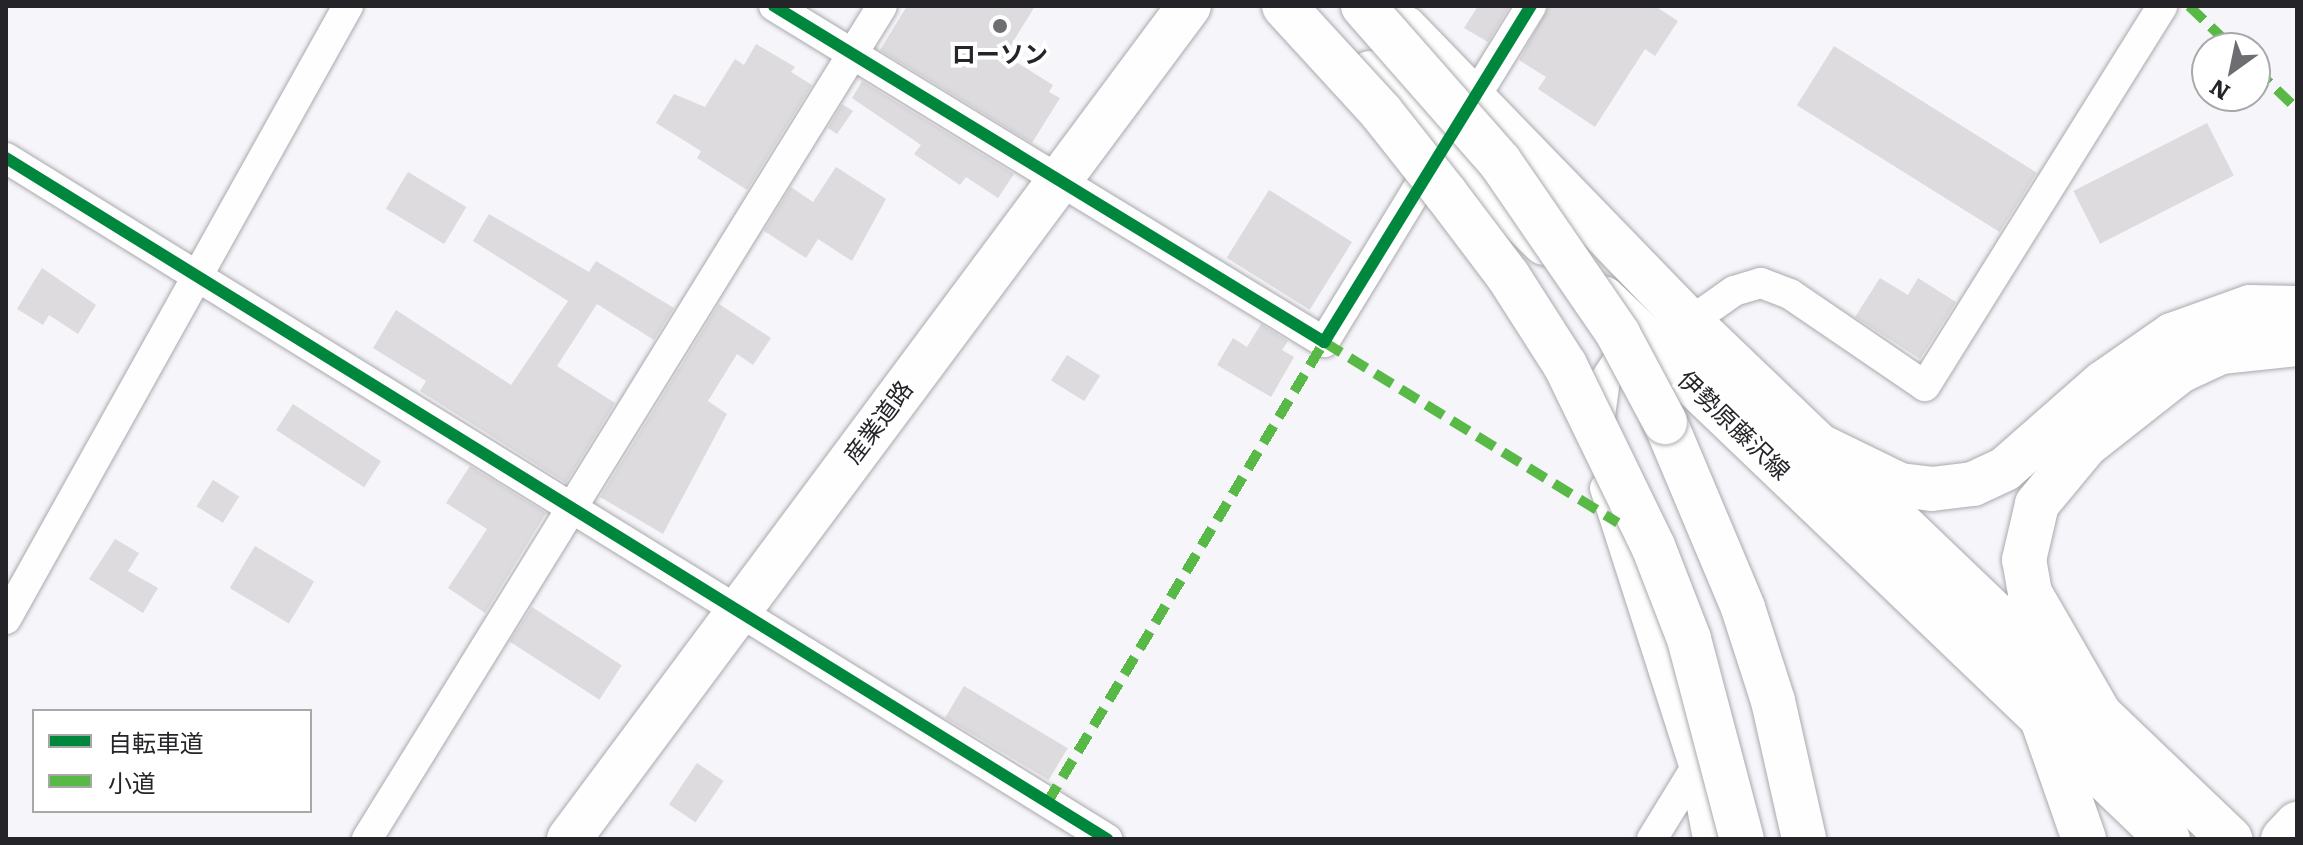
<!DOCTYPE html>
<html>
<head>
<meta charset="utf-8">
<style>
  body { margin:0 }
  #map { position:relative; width:2303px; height:845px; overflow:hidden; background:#f5f5fa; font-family:Literata,"Noto Sans JP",serif }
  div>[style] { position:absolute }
  .building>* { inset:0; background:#dddbdd; transform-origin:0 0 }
  .roads { filter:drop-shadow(0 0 2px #aaa9ae) drop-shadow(0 0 2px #aaa9ae) }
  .street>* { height:30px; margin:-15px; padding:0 15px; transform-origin:15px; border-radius:15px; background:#fefefe }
  .primary>* { height:44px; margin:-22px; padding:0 22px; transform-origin:22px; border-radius:22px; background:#fefefe }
  .highway>* { height:44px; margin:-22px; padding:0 22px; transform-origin:22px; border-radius:22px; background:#fefefe }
  .bridges { filter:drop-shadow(0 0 2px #aaa9ae) drop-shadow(0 0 2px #aaa9ae) }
  .highway-bridge>* { height:44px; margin:-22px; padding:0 22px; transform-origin:22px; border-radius:22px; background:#fefefe }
  .quiet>* { height:10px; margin-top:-5px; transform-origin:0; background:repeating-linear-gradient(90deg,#58b947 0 20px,transparent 0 30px) }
  .cycleway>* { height:12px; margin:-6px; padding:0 6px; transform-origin:6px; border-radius:6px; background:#00873e }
  .dots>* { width:22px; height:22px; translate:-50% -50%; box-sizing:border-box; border:4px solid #fff; border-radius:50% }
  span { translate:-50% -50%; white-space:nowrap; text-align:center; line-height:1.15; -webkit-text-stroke:8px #fff; paint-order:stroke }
  .poi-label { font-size:24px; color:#252529; font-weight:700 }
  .street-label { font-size:24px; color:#252529 }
  .frame { position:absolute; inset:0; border:8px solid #252529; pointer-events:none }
  .legend { position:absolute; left:32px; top:709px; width:280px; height:104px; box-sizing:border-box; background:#fff; border:2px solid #a8a8a9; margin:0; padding:10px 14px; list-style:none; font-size:24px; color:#252529 }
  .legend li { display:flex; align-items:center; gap:16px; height:40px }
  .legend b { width:40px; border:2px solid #a8a8a9 }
  .north { position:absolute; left:2191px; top:32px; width:80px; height:80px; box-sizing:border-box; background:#fff; border:2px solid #a8a8a9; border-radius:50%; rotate:213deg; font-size:22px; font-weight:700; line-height:32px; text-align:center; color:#252529 }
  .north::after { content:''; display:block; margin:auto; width:28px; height:36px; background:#6e6e72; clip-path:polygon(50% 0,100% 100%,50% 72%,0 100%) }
</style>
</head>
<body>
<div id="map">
  <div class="building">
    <div style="clip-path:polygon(907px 6px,1035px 6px,1005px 55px,1053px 85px,1049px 92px,1060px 98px,1032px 143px,880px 50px)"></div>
    <div style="clip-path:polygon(1478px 6px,1510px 6px,1488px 42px,1464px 28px)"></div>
    <div style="clip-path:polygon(1549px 6px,1655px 6px,1678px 21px,1655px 56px,1645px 49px,1595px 127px,1538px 89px,1546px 77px,1519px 60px)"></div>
    <div style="clip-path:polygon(756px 44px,795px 67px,791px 72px,812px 85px,747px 190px,697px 158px,701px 151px,656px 123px,674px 94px,705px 107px,735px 59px,744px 65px)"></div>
    <div style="left:1834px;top:46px;width:239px;height:70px;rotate:32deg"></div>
    <div style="clip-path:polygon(862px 81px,1014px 174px,998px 198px,966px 177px,960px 185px,914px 154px,921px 145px,852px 98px)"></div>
    <div style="clip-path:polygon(842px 104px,853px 111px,837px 134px,828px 128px)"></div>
    <div style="left:2207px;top:123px;width:59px;height:150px;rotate:63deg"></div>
    <div style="clip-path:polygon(836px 167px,886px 199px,852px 261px,818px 239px,806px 258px,764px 231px,791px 187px,813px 202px)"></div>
    <div style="left:408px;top:172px;width:68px;height:43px;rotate:31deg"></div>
    <div style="left:1269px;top:190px;width:98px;height:80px;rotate:32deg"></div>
    <div style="clip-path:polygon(489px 214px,589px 272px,596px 261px,674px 308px,654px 340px,597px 304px,557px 366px,615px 403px,566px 483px,420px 391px,426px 381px,373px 348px,396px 310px,511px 385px,568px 301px,473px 241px)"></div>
    <div style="clip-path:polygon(42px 268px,96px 305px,78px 334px,49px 315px,43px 325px,17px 309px)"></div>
    <div style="clip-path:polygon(1880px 278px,1908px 295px,1918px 278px,1956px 302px,1920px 359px,1855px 317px)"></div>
    <div style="clip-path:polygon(719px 304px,771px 338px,753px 365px,737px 354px,708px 401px,727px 414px,663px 534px,600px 497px)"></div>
    <div style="clip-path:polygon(1261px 324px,1288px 341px,1282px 350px,1294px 357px,1271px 397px,1217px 365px,1233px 338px,1247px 347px)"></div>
    <div style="left:1067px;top:355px;width:39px;height:30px;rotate:32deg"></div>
    <div style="left:293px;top:404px;width:105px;height:31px;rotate:33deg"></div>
    <div style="clip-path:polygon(470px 466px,546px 513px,485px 613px,448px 588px,487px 529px,446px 503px)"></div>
    <div style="left:213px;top:480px;width:31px;height:31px;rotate:32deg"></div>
    <div style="clip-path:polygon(115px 539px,139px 553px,128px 571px,158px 588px,143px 613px,89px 579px)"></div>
    <div style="left:255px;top:546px;width:69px;height:49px;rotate:31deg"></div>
    <div style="left:532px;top:607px;width:107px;height:41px;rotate:33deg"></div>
    <div style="left:964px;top:686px;width:121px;height:37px;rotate:31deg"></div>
    <div style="left:697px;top:763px;width:32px;height:50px;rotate:34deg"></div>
  </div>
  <div class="roads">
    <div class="street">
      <div style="left:774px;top:6px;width:645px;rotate:31.42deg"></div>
      <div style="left:1324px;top:342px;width:217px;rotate:-58.6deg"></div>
      <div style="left:1465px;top:113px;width:126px;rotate:-58.3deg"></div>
      <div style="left:6px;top:158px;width:1295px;rotate:31.74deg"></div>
      <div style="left:1690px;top:322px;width:54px;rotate:-35.2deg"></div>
      <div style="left:1734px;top:291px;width:28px;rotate:-17deg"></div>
      <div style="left:1761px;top:283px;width:31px;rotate:21deg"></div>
      <div style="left:1790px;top:294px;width:163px;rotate:34.3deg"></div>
      <div style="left:1925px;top:386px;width:448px;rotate:-58deg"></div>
      <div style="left:1598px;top:430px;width:50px;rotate:-82deg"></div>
      <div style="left:1605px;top:380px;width:53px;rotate:-56.6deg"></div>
      <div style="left:1605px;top:488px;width:295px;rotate:72.2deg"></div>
      <div style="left:1695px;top:769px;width:71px;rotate:79.5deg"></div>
      <div style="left:6px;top:619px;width:702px;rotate:-60.84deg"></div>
      <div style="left:367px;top:839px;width:979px;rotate:-58.27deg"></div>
      <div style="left:1652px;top:839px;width:82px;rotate:-58.4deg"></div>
    </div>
    <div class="primary">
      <div style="left:1405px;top:28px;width:409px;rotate:45.9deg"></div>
      <div style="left:1690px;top:322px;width:748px;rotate:43.75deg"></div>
      <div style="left:1370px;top:73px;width:243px;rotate:44.3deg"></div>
      <div style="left:1603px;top:298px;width:782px;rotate:43.76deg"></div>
      <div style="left:569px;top:839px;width:1038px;rotate:-53.34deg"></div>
    </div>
    <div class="highway">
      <div style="left:1665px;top:422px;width:202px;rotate:67.2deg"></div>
      <div style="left:1743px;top:608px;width:98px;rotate:72.1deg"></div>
      <div style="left:1773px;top:701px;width:141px;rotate:77.3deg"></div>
      <div style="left:1820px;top:446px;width:89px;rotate:26deg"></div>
      <div style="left:1900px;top:485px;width:32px;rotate:7deg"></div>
      <div style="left:1932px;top:489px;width:41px;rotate:-7deg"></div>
      <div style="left:1973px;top:484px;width:35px;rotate:-25deg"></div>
      <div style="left:2005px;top:469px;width:130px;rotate:-41.3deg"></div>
      <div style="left:2103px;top:383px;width:84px;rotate:-34.8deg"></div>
      <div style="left:2172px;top:335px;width:83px;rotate:-19.7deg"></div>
      <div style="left:2250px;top:307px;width:47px;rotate:1.2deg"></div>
      <div style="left:2099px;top:713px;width:138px;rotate:-119.9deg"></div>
      <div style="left:2030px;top:593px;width:34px;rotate:-100deg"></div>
      <div style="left:2024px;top:560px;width:57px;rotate:-76.9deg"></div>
      <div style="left:2037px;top:504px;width:77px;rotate:-50.3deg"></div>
      <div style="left:2086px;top:445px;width:120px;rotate:-38.2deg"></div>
      <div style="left:2180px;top:371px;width:45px;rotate:-24.9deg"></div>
      <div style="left:2221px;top:352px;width:76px;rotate:-6deg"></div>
      <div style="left:2042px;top:719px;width:127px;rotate:70.7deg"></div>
      <div style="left:2283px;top:839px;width:21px;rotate:-47deg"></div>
    </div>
  </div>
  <div class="bridges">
    <div class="highway-bridge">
      <div style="left:1284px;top:6px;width:144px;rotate:47.5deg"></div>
      <div style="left:1381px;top:112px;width:105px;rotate:51.6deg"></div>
      <div style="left:1446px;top:194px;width:103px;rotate:52.9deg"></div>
      <div style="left:1508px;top:276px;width:106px;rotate:57.4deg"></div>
      <div style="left:1565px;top:365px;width:201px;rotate:64.1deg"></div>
      <div style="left:1653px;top:546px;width:100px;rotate:68.8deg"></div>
      <div style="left:1689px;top:639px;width:207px;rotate:75.2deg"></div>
      <div style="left:1363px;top:6px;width:208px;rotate:48.7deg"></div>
      <div style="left:1500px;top:162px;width:209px;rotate:55.5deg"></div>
      <div style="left:1618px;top:334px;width:100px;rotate:61.9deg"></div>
    </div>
  </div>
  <div class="quiet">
    <div style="left:2189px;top:6px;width:61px;rotate:43.7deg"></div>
    <div style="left:2255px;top:69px;width:58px;rotate:43.6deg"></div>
    <div style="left:1047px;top:803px;width:538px;rotate:-59deg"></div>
    <div style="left:1324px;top:342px;width:345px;rotate:31.6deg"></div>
  </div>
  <div class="cycleway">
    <div style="left:774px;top:6px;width:645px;rotate:31.42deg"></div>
    <div style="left:1324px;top:342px;width:395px;rotate:-58.4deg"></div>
    <div style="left:6px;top:158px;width:1295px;rotate:31.74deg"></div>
  </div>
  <div class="dots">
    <div style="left:1000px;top:26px;background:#6e6e72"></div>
  </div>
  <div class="poi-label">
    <span style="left:1000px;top:53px">ローソン</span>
  </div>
  <div class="street-label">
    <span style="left:877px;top:421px;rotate:-53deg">産業道路</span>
    <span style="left:1735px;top:424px;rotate:44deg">伊勢原藤沢線</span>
  </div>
  <div class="frame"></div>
  <ul class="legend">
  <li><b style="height:10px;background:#00873e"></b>自転車道</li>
  <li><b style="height:10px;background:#58b947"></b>小道</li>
  </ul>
  <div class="north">N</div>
</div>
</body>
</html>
